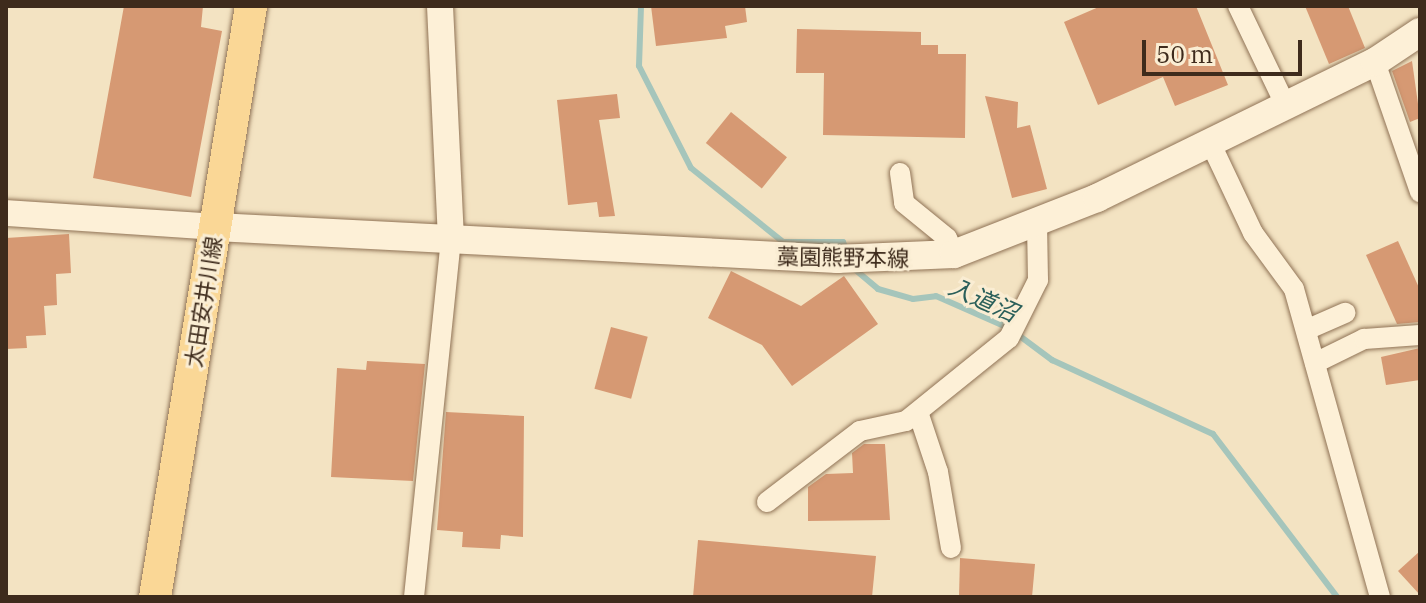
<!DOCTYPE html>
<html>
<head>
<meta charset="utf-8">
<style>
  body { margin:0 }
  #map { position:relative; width:1426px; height:603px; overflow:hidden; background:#f3e3c2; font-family:"IBM Plex Serif","Noto Sans JP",serif }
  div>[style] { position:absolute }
  .stream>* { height:6px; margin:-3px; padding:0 3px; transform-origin:3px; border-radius:3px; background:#a5c5bb }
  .building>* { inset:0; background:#d69973; transform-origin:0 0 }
  .roads { filter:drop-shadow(0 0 2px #907356) drop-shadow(0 0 2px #907356) }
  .minor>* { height:20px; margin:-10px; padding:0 10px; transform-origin:10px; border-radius:10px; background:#fdf0d7 }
  .tertiary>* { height:26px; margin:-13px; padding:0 13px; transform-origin:13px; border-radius:13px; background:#fdf0d7 }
  .secondary>* { height:28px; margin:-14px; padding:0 14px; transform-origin:14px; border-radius:14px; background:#fdf0d7 }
  .primary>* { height:32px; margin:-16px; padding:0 16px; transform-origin:16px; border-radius:16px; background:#fad796 }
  span { translate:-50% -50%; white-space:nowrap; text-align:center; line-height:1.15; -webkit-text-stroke:6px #faedd3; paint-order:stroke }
  .street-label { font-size:22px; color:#3e2b1c }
  .water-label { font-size:24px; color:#2a5f5a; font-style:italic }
  .frame { position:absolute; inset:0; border:8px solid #3e2b1c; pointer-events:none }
  .scale { position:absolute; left:1142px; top:40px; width:160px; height:36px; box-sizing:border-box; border:4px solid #3e2b1c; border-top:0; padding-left:10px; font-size:24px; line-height:28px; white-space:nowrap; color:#3e2b1c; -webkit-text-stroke:6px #faedd3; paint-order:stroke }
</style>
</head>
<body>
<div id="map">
  <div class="stream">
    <div style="left:641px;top:6px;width:60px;rotate:91.9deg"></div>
    <div style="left:639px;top:66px;width:114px;rotate:63deg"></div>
    <div style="left:691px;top:168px;width:118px;rotate:38.8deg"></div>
    <div style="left:783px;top:242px;width:60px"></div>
    <div style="left:843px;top:242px;width:8px;rotate:67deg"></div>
    <div style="left:852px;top:267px;width:34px;rotate:40deg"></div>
    <div style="left:878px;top:289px;width:36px;rotate:16deg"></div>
    <div style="left:913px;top:299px;width:23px;rotate:-7deg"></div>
    <div style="left:936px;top:296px;width:80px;rotate:23.7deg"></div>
    <div style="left:1009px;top:328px;width:54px;rotate:36.7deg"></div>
    <div style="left:1052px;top:360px;width:177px;rotate:24.7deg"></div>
    <div style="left:1213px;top:434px;width:205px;rotate:52.7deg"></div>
  </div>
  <div class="building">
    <div style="clip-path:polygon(124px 6px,203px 6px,201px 27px,222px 31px,191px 197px,93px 178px)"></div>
    <div style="clip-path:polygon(651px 6px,745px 6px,747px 22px,725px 26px,727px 38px,656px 46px)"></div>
    <div style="clip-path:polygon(1101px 6px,1196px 6px,1228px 85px,1175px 106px,1163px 77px,1098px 105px,1064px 22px)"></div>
    <div style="clip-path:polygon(1305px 6px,1348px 6px,1365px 48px,1329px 64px)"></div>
    <div style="clip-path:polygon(797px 29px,921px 32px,921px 45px,938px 45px,938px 54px,966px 54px,965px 138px,823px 135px,824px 73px,796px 73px)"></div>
    <div style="clip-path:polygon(1412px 61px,1420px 118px,1410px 122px,1392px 71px)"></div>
    <div style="clip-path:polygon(617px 94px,620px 118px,599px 120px,615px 216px,599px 217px,597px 202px,568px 205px,557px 100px)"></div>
    <div style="clip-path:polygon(985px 96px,1018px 102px,1017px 128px,1030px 125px,1047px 189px,1012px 198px)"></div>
    <div style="left:731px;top:112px;width:72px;height:40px;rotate:39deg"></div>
    <div style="clip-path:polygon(69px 234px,71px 273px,56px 274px,57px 305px,44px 306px,46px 335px,26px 336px,27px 348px,6px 349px,6px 238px)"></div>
    <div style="clip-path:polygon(1398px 241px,1420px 290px,1420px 322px,1397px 324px,1366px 255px)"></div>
    <div style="clip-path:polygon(731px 271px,801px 306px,844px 276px,878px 324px,792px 386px,762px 345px,708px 318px)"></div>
    <div style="left:611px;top:327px;width:38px;height:64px;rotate:15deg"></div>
    <div style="clip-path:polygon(1420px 348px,1420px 380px,1386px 385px,1381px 357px)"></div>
    <div style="clip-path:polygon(367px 361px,425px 364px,413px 481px,331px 477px,337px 368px,366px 370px)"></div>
    <div style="clip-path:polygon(446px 412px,524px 416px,523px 537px,501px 535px,500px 549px,462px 547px,463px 532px,437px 530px)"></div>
    <div style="clip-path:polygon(864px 444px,885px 444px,890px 520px,808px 521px,808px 487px,826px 474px,853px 473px,852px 453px)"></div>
    <div style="clip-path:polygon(698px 540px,876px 556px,872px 597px,693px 597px)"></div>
    <div style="clip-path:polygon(1420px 551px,1420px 595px,1398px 571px)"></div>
    <div style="clip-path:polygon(960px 558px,1035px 564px,1032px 597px,959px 597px)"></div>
  </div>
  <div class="roads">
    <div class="minor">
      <div style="left:1238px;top:6px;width:111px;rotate:64.4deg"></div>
      <div style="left:1375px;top:62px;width:138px;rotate:70.9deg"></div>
      <div style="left:1210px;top:142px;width:101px;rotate:64.7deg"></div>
      <div style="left:1253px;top:233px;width:69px;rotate:53.8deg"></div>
      <div style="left:1294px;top:289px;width:320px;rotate:74.4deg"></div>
      <div style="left:900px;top:173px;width:30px;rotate:82deg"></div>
      <div style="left:904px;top:203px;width:55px;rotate:39.1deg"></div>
      <div style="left:947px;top:238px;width:17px;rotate:66deg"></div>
      <div style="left:1306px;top:330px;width:43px;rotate:-23.6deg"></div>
      <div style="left:1315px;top:363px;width:55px;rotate:-26.1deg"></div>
      <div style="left:1364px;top:339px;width:56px;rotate:-4.1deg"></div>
      <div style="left:918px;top:412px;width:63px;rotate:71.6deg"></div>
      <div style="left:938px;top:472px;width:77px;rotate:80.3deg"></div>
      <div style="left:767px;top:502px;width:117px;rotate:-37.4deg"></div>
      <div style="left:860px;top:431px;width:47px;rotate:-12.3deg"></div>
      <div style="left:906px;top:421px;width:132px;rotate:-38.9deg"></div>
      <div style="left:1009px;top:338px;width:65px;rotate:-63.4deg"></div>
      <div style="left:1038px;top:280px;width:55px;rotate:-91deg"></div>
      <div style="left:414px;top:597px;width:359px;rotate:-84.1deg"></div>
    </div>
    <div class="tertiary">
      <div style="left:440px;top:6px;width:234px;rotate:87.3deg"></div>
      <div style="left:6px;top:213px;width:210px;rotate:3.8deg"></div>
    </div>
    <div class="secondary">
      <div style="left:216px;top:227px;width:622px;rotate:2.95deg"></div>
      <div style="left:837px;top:259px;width:117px;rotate:-2.4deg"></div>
      <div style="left:954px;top:254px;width:154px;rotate:-21.4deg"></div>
      <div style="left:1097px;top:198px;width:309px;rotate:-26.1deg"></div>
      <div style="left:1375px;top:62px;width:54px;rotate:-33.7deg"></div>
    </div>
    <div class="primary">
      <div style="left:155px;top:597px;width:599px;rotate:-80.77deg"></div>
    </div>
  </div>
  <div class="street-label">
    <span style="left:843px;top:257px;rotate:1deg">藁園熊野本線</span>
    <span style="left:203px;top:302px;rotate:-81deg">太田安井川線</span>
  </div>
  <div class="water-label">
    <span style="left:983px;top:300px;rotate:24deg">入道沼</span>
  </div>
  <div class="frame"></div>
  <div class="scale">50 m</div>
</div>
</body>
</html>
